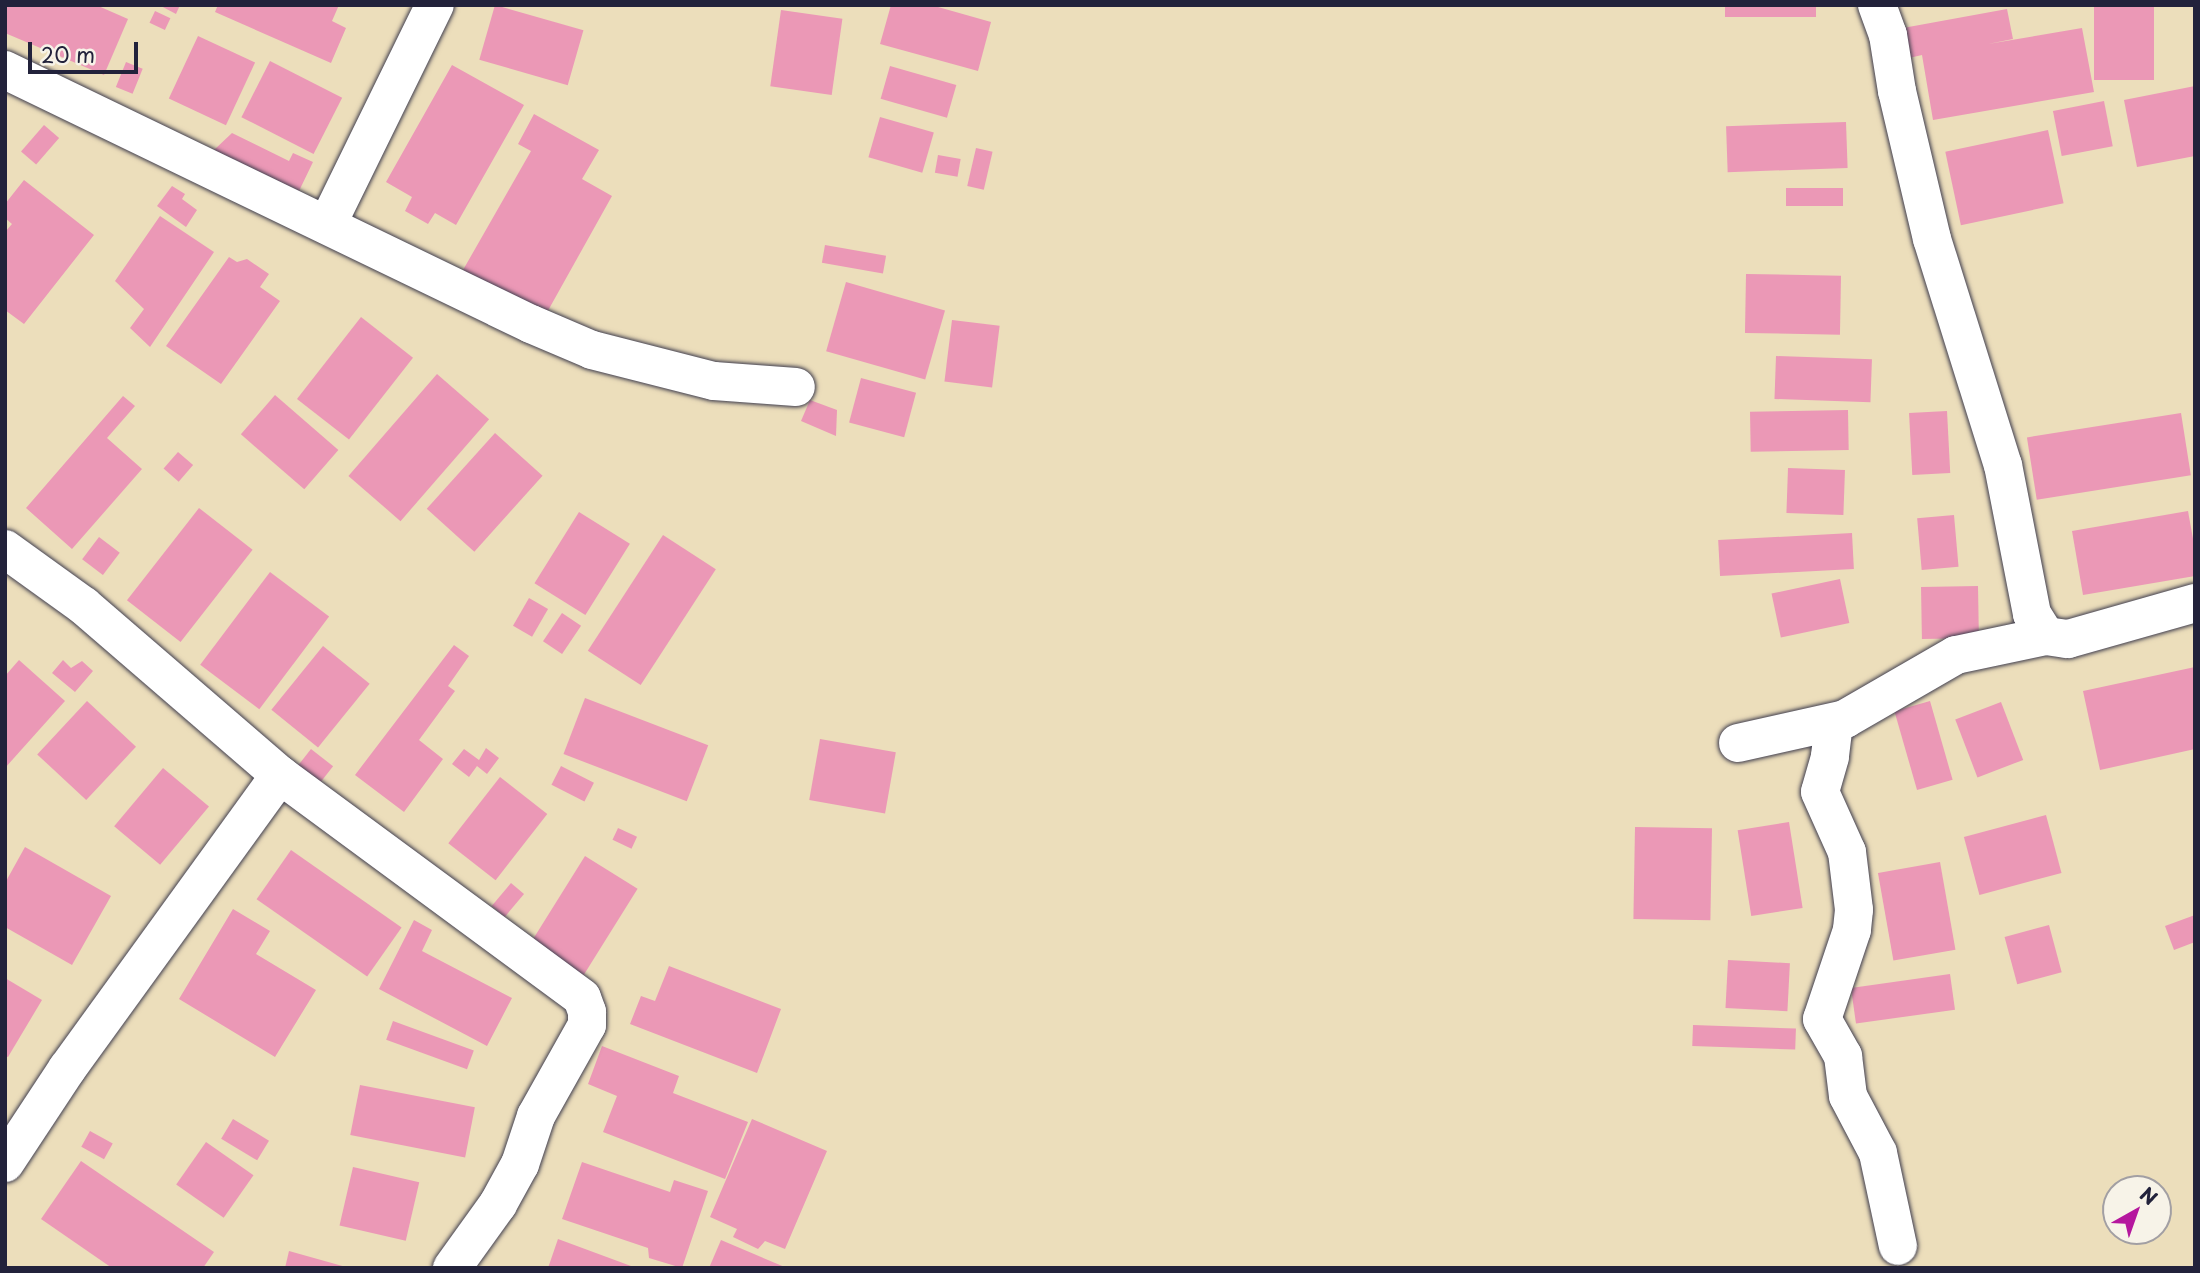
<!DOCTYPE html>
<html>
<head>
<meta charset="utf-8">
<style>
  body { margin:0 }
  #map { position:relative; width:2200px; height:1273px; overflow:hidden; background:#ecdebb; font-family:"Playpen Sans",sans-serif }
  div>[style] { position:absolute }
  .building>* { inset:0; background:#eb98b6; transform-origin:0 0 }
  .roads { filter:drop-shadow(0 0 2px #403e4e) drop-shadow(0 0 2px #403e4e) }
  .minor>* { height:38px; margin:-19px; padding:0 19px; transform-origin:19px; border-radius:19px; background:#fff }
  span { translate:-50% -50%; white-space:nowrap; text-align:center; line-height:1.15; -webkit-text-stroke:7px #f7f3e8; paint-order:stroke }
  .frame { position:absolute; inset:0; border:7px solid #22223b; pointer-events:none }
  .north { position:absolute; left:2102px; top:1175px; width:70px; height:70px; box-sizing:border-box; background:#f7f3e8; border:2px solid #a29fa3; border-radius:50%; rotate:40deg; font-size:19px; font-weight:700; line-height:28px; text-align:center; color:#22223b }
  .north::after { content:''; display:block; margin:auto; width:24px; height:32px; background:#b5179e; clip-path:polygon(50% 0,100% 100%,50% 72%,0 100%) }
  .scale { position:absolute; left:28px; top:42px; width:110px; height:32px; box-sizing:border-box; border:4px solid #22223b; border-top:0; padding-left:9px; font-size:21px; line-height:24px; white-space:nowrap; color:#22223b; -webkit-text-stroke:5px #f7f3e8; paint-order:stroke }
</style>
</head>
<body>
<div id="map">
  <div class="building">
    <div style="clip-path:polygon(5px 5px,96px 5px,128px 19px,104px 75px,5px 33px)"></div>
    <div style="clip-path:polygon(159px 5px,180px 5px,176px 14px)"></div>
    <div style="clip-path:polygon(218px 5px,339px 5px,332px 21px,346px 28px,331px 63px,215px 12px)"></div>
    <div style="left:495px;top:5px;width:92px;height:57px;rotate:16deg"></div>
    <div style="clip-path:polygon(891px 5px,931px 5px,991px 22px,978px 71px,880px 44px)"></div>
    <div style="left:1725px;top:5px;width:91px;height:12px"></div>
    <div style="left:2094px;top:5px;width:60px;height:75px"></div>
    <div style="clip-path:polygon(2007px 9px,2013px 39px,1988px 44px,2082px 28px,2094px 92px,1933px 120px,1922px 55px,1909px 58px,1903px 28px)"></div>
    <div style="left:781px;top:10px;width:62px;height:77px;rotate:8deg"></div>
    <div style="left:155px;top:11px;width:17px;height:13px;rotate:25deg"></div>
    <div style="left:198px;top:36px;width:63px;height:69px;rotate:25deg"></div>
    <div style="left:270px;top:61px;width:81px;height:63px;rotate:27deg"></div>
    <div style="left:126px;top:62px;width:18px;height:27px;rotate:22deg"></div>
    <div style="clip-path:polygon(452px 65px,524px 105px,456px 225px,435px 213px,428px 224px,405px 211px,412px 197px,386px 182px)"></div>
    <div style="left:890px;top:66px;width:69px;height:34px;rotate:16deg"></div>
    <div style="clip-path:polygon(2195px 86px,2195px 156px,2137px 167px,2124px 100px)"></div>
    <div style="left:2104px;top:101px;width:46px;height:52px;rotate:79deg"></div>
    <div style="clip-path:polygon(534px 114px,599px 150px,582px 179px,612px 196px,545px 316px,463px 270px,531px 151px,518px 144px)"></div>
    <div style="left:880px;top:117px;width:56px;height:42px;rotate:16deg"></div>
    <div style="left:1846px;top:122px;width:46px;height:120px;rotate:88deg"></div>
    <div style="left:44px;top:125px;width:20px;height:35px;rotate:41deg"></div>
    <div style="left:2048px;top:130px;width:75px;height:105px;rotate:78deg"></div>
    <div style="clip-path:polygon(232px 133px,289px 161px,293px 153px,313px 162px,299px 191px,214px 150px)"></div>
    <div style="left:976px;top:148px;width:17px;height:39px;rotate:13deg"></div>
    <div style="left:938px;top:155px;width:23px;height:18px;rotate:10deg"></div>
    <div style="clip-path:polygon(24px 180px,94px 235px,24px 324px,5px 310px,5px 232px,12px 224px,5px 218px,5px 204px)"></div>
    <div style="clip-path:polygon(172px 186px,185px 194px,182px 199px,197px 210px,186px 227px,157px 206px)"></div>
    <div style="left:1843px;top:188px;width:18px;height:57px;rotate:90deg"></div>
    <div style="clip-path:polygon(160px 216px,214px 252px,150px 347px,130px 328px,144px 309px,115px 281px)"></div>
    <div style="left:825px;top:245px;width:62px;height:18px;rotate:10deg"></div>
    <div style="clip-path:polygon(229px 257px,237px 262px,247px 259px,269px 274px,260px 287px,280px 301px,221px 384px,166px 346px)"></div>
    <div style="left:1746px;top:274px;width:95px;height:59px;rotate:1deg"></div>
    <div style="left:846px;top:282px;width:103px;height:72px;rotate:16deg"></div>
    <div style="left:361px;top:317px;width:66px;height:104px;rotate:38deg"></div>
    <div style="left:952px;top:320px;width:48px;height:62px;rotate:7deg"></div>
    <div style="left:1776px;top:356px;width:96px;height:43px;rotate:2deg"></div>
    <div style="left:437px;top:374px;width:69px;height:135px;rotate:41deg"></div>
    <div style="left:861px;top:378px;width:57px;height:46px;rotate:15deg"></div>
    <div style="left:275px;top:395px;width:84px;height:52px;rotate:41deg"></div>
    <div style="clip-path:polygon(123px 396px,135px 406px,107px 438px,142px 469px,72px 549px,26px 508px)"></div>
    <div style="clip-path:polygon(810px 400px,837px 410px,836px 436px,801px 421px)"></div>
    <div style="left:1848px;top:410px;width:40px;height:98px;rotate:89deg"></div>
    <div style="left:1947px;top:411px;width:62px;height:38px;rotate:87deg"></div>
    <div style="left:2181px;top:413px;width:63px;height:156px;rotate:81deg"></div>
    <div style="left:495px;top:433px;width:64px;height:102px;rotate:42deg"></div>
    <div style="left:178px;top:452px;width:20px;height:22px;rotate:41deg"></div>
    <div style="left:1788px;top:468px;width:57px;height:45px;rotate:2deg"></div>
    <div style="left:199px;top:508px;width:68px;height:117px;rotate:38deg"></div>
    <div style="clip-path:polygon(2188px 511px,2195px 550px,2195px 576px,2083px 595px,2072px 531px)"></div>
    <div style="left:579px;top:512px;width:60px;height:84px;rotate:32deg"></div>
    <div style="left:1954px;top:515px;width:52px;height:37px;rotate:85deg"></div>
    <div style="left:1852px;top:533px;width:36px;height:134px;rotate:87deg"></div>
    <div style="left:663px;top:535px;width:63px;height:138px;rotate:33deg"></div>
    <div style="left:99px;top:537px;width:26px;height:28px;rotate:37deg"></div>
    <div style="left:270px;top:572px;width:74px;height:116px;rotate:37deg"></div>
    <div style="left:1840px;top:579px;width:45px;height:70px;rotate:78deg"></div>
    <div style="left:1978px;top:586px;width:52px;height:57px;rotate:89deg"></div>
    <div style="left:529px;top:598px;width:22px;height:32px;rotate:30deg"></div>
    <div style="left:562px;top:613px;width:23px;height:34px;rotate:34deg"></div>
    <div style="clip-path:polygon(454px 645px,469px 656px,448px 686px,455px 691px,419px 740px,443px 759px,404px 812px,355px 775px)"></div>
    <div style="left:323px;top:646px;width:60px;height:82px;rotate:39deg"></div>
    <div style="clip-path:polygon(19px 660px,65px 701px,5px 768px,5px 676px)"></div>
    <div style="clip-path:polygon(63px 660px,71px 668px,82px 661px,93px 671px,75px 692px,52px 673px)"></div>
    <div style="clip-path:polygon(2195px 667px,2195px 749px,2100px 770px,2083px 691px)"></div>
    <div style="left:585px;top:698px;width:132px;height:60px;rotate:21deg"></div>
    <div style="left:87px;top:701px;width:67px;height:73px;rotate:43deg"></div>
    <div style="left:1930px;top:701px;width:82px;height:37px;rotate:74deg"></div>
    <div style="left:2001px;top:702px;width:62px;height:49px;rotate:69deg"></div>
    <div style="left:820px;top:739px;width:77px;height:62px;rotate:10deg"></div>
    <div style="clip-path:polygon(486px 748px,499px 758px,487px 774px,477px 766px,469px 777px,452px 764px,464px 749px,479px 760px)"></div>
    <div style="left:311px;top:749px;width:28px;height:22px;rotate:38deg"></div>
    <div style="left:561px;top:766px;width:37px;height:21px;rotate:27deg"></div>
    <div style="left:163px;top:768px;width:60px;height:76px;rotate:40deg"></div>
    <div style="left:500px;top:777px;width:60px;height:84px;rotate:38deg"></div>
    <div style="left:2046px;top:815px;width:60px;height:85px;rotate:75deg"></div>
    <div style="left:1789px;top:822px;width:87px;height:52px;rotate:81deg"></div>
    <div style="left:1635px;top:827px;width:77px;height:92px;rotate:1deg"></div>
    <div style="left:618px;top:828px;width:21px;height:13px;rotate:25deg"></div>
    <div style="clip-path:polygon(25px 847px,111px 896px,72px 965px,5px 927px,5px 883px)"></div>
    <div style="left:291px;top:850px;width:135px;height:60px;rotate:35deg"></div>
    <div style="left:585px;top:856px;width:62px;height:102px;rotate:32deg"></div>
    <div style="left:1940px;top:862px;width:89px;height:63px;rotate:80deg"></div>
    <div style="left:511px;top:883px;width:17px;height:30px;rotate:40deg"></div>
    <div style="clip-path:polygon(233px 909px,270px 931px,256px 954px,316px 990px,275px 1057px,179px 999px)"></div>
    <div style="clip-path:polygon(2195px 915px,2195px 942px,2174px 950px,2165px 926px)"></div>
    <div style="clip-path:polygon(414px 920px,432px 930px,422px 951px,512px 998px,487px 1046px,379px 989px)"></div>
    <div style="left:2049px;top:925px;width:49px;height:46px;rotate:75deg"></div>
    <div style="left:1728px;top:960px;width:62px;height:48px;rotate:3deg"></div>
    <div style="clip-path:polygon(669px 966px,781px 1009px,757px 1073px,630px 1024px,641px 996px,655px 1001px)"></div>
    <div style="left:1950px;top:974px;width:36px;height:100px;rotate:82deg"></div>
    <div style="clip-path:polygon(5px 978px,42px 1000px,8px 1057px,5px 1056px)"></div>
    <div style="left:393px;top:1021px;width:86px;height:20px;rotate:20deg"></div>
    <div style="left:1693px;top:1025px;width:103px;height:21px;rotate:2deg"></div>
    <div style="clip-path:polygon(602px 1046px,679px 1076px,673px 1093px,748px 1122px,725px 1179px,603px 1132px,617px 1096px,588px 1084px)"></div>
    <div style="left:360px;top:1085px;width:117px;height:51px;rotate:11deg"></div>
    <div style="left:233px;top:1119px;width:42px;height:23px;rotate:31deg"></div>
    <div style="clip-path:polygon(752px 1119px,827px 1151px,785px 1249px,765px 1241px,758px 1249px,733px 1237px,737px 1229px,710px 1217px)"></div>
    <div style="left:90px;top:1131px;width:26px;height:18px;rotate:29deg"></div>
    <div style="left:206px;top:1142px;width:58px;height:52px;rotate:35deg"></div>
    <div style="clip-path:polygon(81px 1161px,214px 1252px,203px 1268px,112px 1268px,41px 1219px)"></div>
    <div style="clip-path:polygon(582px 1162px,670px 1192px,674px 1180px,708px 1191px,682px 1268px,649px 1258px,648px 1248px,562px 1219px)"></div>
    <div style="left:353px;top:1167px;width:68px;height:60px;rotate:13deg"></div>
    <div style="clip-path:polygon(558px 1239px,631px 1266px,630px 1268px,548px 1268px)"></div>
    <div style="clip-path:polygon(721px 1240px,787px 1268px,709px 1268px)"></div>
    <div style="clip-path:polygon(289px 1251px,346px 1267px,346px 1268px,285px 1268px)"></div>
  </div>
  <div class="roads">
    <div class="minor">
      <div style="left:1877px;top:5px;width:32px;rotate:70deg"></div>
      <div style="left:1888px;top:35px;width:57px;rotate:80.9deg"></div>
      <div style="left:1897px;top:91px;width:152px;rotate:76.7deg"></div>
      <div style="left:1932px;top:239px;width:237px;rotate:72.6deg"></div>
      <div style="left:2003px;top:465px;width:152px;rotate:79deg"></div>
      <div style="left:2032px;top:614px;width:26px;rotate:58deg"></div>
      <div style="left:5px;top:70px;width:584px;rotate:25.78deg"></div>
      <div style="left:531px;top:324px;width:66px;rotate:23.1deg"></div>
      <div style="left:592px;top:350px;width:126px;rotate:14.3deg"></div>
      <div style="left:714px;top:381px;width:82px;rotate:4.2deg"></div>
      <div style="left:327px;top:225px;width:245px;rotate:-63.9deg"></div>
      <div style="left:5px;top:549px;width:97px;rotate:35.8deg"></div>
      <div style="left:84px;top:606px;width:259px;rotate:40.8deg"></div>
      <div style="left:280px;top:775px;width:375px;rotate:36.4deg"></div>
      <div style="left:582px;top:998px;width:15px;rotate:70deg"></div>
      <div style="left:587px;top:1012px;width:13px;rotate:90deg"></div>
      <div style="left:587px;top:1025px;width:104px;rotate:119.3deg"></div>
      <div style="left:536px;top:1116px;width:51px;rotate:108.4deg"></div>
      <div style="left:520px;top:1164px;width:46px;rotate:118.8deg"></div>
      <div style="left:498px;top:1204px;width:79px;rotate:125.7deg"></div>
      <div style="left:1834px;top:723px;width:34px;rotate:97deg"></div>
      <div style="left:1830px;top:757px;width:36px;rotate:106deg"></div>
      <div style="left:1820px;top:792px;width:66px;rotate:65.8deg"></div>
      <div style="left:1847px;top:852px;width:58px;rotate:83.1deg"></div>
      <div style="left:1854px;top:910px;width:20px;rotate:96deg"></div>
      <div style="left:1852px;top:930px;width:94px;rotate:108.6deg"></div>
      <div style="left:1822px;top:1019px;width:43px;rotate:60.4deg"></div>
      <div style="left:1843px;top:1056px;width:40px;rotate:82.9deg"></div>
      <div style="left:1848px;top:1096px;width:64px;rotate:62.2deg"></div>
      <div style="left:1878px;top:1153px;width:95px;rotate:77.9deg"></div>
      <div style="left:1738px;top:743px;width:110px;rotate:-12.6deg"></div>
      <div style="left:1845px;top:719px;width:128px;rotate:-30deg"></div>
      <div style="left:1956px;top:655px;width:92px;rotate:-11.9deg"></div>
      <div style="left:2046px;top:636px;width:22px;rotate:8deg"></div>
      <div style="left:2068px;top:639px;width:132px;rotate:-15.8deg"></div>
      <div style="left:5px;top:1163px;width:113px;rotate:-56.6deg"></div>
      <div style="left:67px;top:1069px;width:363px;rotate:-54.1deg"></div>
    </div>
  </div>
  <div class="frame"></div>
  <div class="north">N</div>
  <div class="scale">20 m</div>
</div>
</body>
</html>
